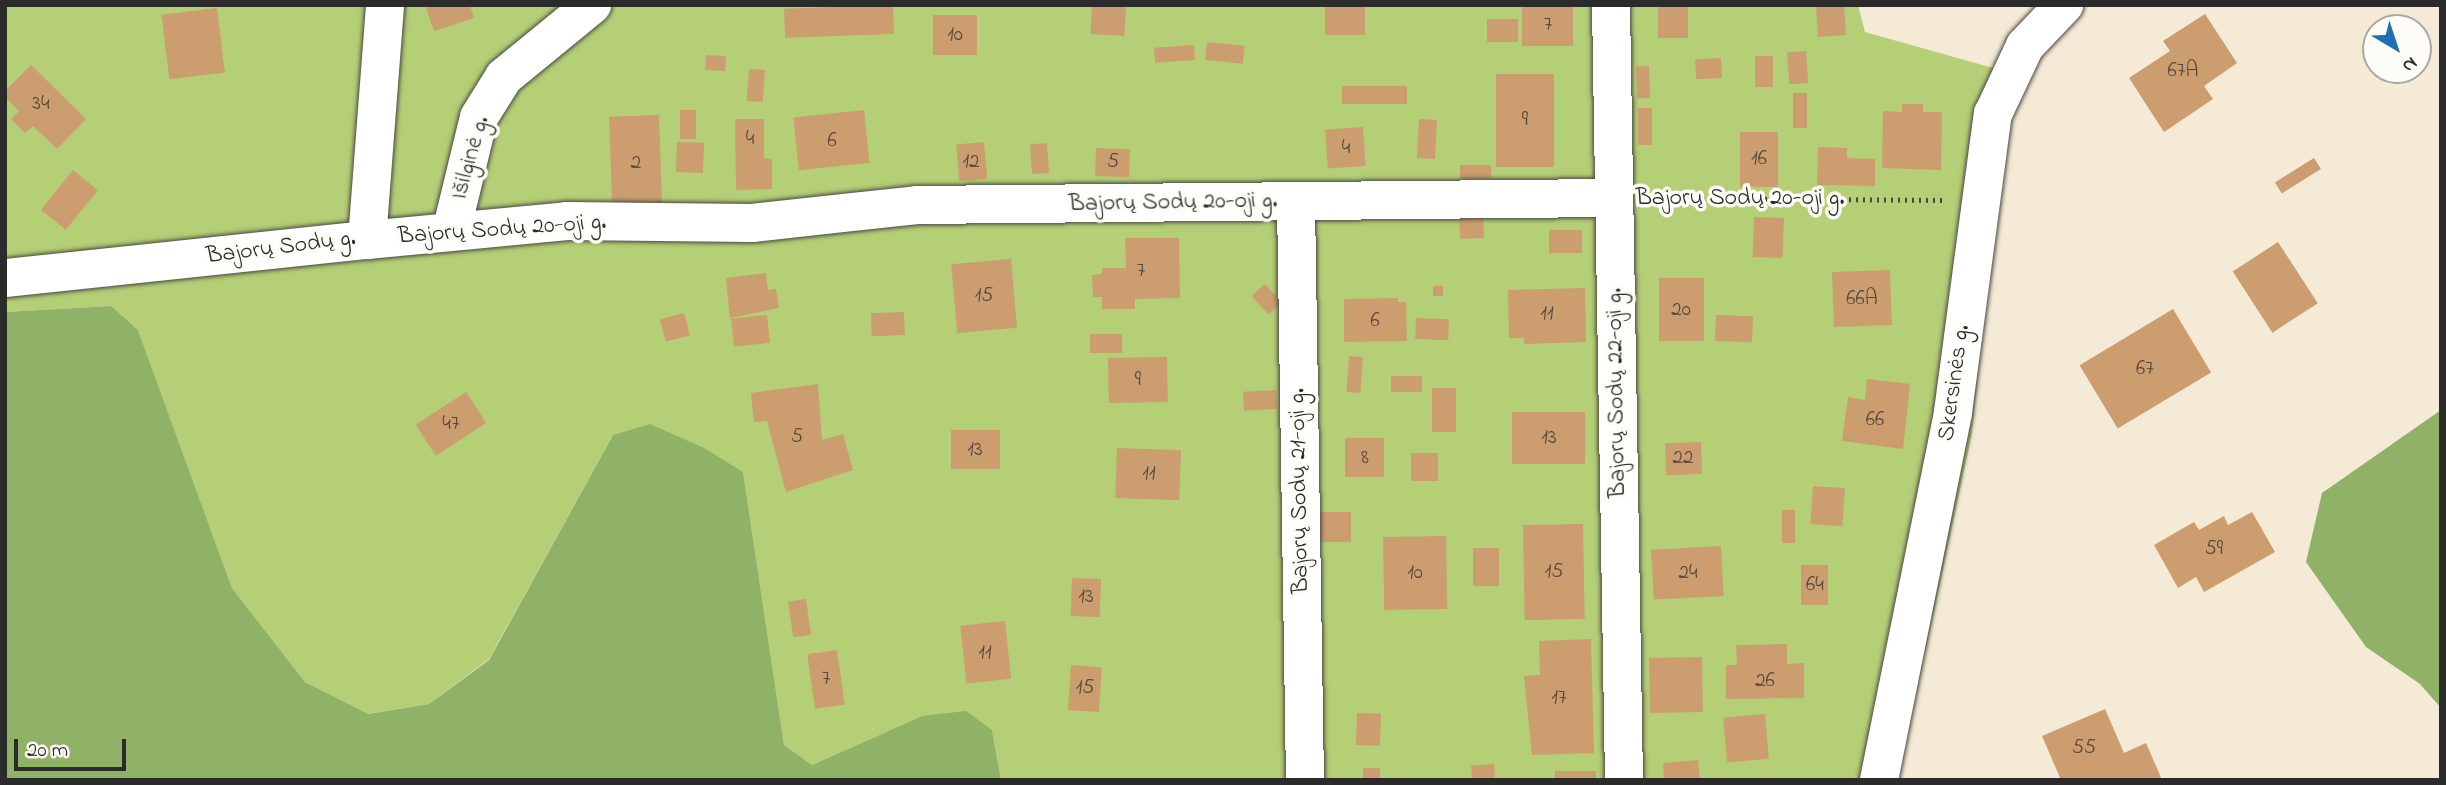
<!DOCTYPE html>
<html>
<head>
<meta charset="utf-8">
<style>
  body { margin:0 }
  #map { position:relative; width:2446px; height:785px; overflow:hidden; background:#f4ead5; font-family:"Indie Flower",sans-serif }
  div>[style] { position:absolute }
  .green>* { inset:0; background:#b4cf75 }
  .forest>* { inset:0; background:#8fb266 }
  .building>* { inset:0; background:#cc9d6f; transform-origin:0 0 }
  .path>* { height:4.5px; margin-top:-2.25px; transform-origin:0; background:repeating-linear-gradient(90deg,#494844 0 2px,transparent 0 7px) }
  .roads { filter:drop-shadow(0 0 2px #494844) drop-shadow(0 0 2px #494844) }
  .street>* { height:38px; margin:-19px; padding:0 19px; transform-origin:19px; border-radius:19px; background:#fff }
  span { translate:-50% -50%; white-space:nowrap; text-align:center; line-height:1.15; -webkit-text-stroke:7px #fdfcf7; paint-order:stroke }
  .number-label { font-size:21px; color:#53483c }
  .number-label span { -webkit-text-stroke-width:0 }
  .street-label { font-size:24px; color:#2b2b2b }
  .frame { position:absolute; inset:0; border:7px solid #2b2b2b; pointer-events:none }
  .north { position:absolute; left:2362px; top:14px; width:70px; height:70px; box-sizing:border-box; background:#fdfcf7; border:2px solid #a9a8a5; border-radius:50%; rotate:141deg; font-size:19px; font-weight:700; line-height:28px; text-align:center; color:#2b2b2b }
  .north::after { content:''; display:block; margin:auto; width:24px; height:32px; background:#1f6fb2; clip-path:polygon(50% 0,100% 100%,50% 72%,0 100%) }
  .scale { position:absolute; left:14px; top:739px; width:112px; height:32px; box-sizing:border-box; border:4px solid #2b2b2b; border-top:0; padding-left:9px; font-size:21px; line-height:24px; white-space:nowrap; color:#2b2b2b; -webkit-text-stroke:5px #fdfcf7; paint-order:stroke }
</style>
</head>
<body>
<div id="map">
  <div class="green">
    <div style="clip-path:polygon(5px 5px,1858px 5px,1865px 32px,2025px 77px,2001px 153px,1972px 434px,1898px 780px,1001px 780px,992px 730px,922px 716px,812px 765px,784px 745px,743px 472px,613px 435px,489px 659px,429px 704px,367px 714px,305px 682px,232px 588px,138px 330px,110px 306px,5px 312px)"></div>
  </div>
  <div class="forest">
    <div style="clip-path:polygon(111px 306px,138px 330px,232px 588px,305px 682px,368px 714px,429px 704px,489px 660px,613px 435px,650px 424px,704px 448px,743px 472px,784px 745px,812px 765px,922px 716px,966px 711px,992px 730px,1001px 780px,5px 780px,5px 312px)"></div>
    <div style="clip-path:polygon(2441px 410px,2441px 708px,2420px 684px,2366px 647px,2306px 562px,2322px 493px)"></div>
  </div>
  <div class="building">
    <div style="clip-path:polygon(425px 5px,470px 5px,474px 18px,434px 31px)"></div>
    <div style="left:893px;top:5px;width:29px;height:109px;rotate:88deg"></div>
    <div style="left:1092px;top:5px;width:34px;height:29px;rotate:3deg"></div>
    <div style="left:1325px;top:5px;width:40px;height:30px"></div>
    <div style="left:1522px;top:5px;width:51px;height:41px"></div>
    <div style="left:1844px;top:5px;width:30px;height:28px;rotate:86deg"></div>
    <div style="left:1658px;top:6px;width:30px;height:32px"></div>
    <div style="left:217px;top:8px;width:65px;height:56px;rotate:83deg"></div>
    <div style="clip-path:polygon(2205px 14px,2237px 63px,2204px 86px,2213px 99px,2164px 132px,2129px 78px,2170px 51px,2163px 41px)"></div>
    <div style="left:933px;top:15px;width:44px;height:40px"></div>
    <div style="left:1518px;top:19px;width:23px;height:31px;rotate:90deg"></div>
    <div style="left:1207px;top:42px;width:38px;height:18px;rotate:6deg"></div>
    <div style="left:1194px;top:45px;width:15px;height:40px;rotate:86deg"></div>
    <div style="left:1806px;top:51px;width:32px;height:19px;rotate:86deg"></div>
    <div style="left:706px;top:55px;width:20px;height:15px;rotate:3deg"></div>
    <div style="left:1755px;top:56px;width:18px;height:31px"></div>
    <div style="left:1721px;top:58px;width:20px;height:26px;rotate:87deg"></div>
    <div style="clip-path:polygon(31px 65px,86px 119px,57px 149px,33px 126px,25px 133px,11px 119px,19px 111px,5px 97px,5px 91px)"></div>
    <div style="left:1649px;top:66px;width:32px;height:13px;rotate:88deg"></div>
    <div style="left:749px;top:69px;width:16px;height:32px;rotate:4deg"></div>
    <div style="left:1496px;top:74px;width:58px;height:93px"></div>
    <div style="left:1342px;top:86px;width:65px;height:18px"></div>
    <div style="left:1793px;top:93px;width:14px;height:35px"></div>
    <div style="clip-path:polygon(1902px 104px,1923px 104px,1923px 112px,1942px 112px,1941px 170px,1882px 168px,1883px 111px,1902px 112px)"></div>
    <div style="left:1638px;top:108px;width:14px;height:37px"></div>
    <div style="left:680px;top:110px;width:16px;height:29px"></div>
    <div style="left:864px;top:110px;width:53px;height:71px;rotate:84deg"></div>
    <div style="left:659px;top:115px;width:94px;height:50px;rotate:88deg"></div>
    <div style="clip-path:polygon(735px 119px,764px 119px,764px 158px,772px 159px,772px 189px,736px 190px)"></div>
    <div style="left:1419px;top:119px;width:18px;height:39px;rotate:3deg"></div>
    <div style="left:1363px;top:127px;width:39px;height:38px;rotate:86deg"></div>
    <div style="left:1740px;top:132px;width:38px;height:55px"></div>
    <div style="left:677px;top:142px;width:27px;height:30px;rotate:2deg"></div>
    <div style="left:984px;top:142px;width:37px;height:28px;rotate:85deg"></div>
    <div style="left:1047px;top:143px;width:30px;height:17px;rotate:86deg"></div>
    <div style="clip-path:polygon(1818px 147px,1847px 148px,1847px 158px,1875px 159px,1875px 186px,1817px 185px)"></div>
    <div style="left:1096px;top:148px;width:34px;height:28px;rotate:2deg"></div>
    <div style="left:2314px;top:158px;width:13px;height:46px;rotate:58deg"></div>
    <div style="left:1460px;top:165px;width:31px;height:13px"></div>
    <div style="left:73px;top:170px;width:32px;height:51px;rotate:39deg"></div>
    <div style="left:1483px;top:206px;width:32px;height:24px;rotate:88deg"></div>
    <div style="left:1754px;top:217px;width:30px;height:40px;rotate:2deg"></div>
    <div style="left:1582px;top:230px;width:23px;height:33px;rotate:90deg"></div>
    <div style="clip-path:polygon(1125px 238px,1179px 238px,1180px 298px,1135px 299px,1135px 309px,1102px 309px,1102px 297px,1093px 297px,1092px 275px,1102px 274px,1102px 268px,1126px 268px)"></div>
    <div style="left:2278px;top:242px;width:73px;height:54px;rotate:57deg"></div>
    <div style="left:1011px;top:259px;width:69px;height:60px;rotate:85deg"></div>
    <div style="left:1890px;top:270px;width:55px;height:58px;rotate:88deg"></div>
    <div style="clip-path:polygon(766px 273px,768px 290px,776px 289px,779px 308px,730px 318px,726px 278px)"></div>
    <div style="left:1659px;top:278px;width:45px;height:63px"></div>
    <div style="left:1265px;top:284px;width:25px;height:18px;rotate:48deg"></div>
    <div style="left:1433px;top:286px;width:10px;height:10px"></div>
    <div style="clip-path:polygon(1585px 288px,1586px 342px,1524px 344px,1524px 338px,1509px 338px,1508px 290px)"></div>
    <div style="clip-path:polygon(1398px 298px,1398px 302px,1406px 302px,1407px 341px,1344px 342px,1344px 299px)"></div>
    <div style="left:2173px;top:309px;width:74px;height:109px;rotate:59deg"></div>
    <div style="left:904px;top:312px;width:23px;height:33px;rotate:88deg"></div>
    <div style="left:684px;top:313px;width:23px;height:25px;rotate:75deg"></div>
    <div style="left:767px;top:315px;width:28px;height:36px;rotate:84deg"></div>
    <div style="left:1716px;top:315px;width:37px;height:26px;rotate:2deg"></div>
    <div style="left:1416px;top:318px;width:33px;height:21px;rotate:2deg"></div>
    <div style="left:1090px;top:334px;width:32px;height:19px"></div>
    <div style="left:1349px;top:356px;width:14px;height:36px;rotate:4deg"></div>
    <div style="left:1167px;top:357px;width:45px;height:59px;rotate:89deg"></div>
    <div style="left:1422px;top:376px;width:16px;height:31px;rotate:90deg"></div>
    <div style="clip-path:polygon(1867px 379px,1910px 384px,1903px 449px,1842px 441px,1848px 397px,1865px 400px)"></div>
    <div style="clip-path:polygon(818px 384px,822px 440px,843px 434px,853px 470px,786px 492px,767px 421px,754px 422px,751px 393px)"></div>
    <div style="left:1432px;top:388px;width:24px;height:44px"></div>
    <div style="left:1276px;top:390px;width:19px;height:33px;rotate:87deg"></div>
    <div style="left:466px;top:392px;width:37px;height:60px;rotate:57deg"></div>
    <div style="left:1585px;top:412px;width:52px;height:73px;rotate:90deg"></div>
    <div style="left:951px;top:430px;width:49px;height:39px"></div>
    <div style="left:1345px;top:438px;width:39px;height:39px"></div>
    <div style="left:1701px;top:442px;width:32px;height:36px;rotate:88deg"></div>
    <div style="left:1117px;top:448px;width:64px;height:50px;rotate:2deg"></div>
    <div style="left:1438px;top:453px;width:28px;height:27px;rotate:90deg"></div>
    <div style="left:1813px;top:486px;width:32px;height:38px;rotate:4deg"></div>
    <div style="left:1782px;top:510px;width:13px;height:33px"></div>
    <div style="left:1314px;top:512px;width:37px;height:30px"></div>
    <div style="clip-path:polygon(2252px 512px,2275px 552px,2204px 592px,2196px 577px,2178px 588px,2154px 545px,2194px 522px,2199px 530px,2224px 516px,2228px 525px)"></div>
    <div style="left:1583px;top:524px;width:95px;height:60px;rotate:89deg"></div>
    <div style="left:1446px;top:536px;width:73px;height:63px;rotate:89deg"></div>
    <div style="left:1721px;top:546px;width:50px;height:70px;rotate:87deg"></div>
    <div style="left:1473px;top:548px;width:26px;height:38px"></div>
    <div style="left:1828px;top:565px;width:40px;height:27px;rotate:90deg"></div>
    <div style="left:1072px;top:578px;width:29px;height:38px;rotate:2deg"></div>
    <div style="left:806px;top:599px;width:36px;height:18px;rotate:82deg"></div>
    <div style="left:1005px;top:621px;width:58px;height:45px;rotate:84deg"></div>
    <div style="clip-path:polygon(1591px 639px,1594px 753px,1532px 755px,1524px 676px,1540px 675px,1539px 641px)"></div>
    <div style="clip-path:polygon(1787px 644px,1787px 664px,1804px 663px,1804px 698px,1726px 699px,1726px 665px,1737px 665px,1736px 645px)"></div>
    <div style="left:837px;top:650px;width:55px;height:30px;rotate:82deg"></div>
    <div style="left:1702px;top:657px;width:55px;height:53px;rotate:89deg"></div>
    <div style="left:1071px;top:665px;width:31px;height:45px;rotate:4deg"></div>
    <div style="clip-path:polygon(2105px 709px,2124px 753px,2146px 743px,2162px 780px,2061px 780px,2042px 736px)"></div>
    <div style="left:1357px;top:713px;width:24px;height:32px;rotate:2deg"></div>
    <div style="left:1765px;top:714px;width:45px;height:42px;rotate:85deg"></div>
    <div style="clip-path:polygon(1698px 760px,1700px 780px,1664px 780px,1663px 763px)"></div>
    <div style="left:1494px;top:764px;width:16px;height:23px;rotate:86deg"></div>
    <div style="left:1363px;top:768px;width:17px;height:12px"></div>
    <div style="left:1555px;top:771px;width:41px;height:9px"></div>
  </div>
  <div class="path">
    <div style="left:1653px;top:198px;width:292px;rotate:0.4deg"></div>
  </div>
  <div class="roads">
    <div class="street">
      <div style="left:1611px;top:5px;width:775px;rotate:89.04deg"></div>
      <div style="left:1296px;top:202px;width:578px;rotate:89.11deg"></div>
      <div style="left:451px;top:232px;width:118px;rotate:-76.3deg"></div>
      <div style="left:479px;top:117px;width:47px;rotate:-58deg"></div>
      <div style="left:504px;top:77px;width:114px;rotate:-39.3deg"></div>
      <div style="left:367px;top:240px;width:201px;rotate:-5.4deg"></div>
      <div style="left:567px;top:221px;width:185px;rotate:0.6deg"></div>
      <div style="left:752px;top:223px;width:166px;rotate:-6.2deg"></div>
      <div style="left:917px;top:205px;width:696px;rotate:-0.58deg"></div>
      <div style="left:5px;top:278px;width:364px;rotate:-6deg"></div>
      <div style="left:367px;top:240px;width:236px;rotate:-85.6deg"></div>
      <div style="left:1879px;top:780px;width:375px;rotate:-78.6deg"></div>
      <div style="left:1953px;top:412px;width:301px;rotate:-82.4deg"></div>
      <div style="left:1993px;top:114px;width:75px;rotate:-64.8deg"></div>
      <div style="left:2025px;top:46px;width:57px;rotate:-46.4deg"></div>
    </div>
  </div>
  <div class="number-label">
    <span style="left:1548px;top:25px">7</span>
    <span style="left:955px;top:35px">10</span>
    <span style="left:2183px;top:71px">67A</span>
    <span style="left:41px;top:104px">34</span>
    <span style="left:1525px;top:120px">9</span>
    <span style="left:750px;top:139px">4</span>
    <span style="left:832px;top:141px">6</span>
    <span style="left:1346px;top:148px">4</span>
    <span style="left:1759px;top:159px">16</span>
    <span style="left:971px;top:162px">12</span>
    <span style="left:1113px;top:162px">5</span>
    <span style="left:636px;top:163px">2</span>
    <span style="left:1141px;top:271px">7</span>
    <span style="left:984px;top:296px">15</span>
    <span style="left:1862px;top:299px">66A</span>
    <span style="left:1681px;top:310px">20</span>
    <span style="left:1547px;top:314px">11</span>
    <span style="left:1375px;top:321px">6</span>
    <span style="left:2145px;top:369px">67</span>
    <span style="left:1138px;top:380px">9</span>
    <span style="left:1875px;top:420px">66</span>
    <span style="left:451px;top:424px">47</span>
    <span style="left:797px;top:437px">5</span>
    <span style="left:1549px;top:438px">13</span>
    <span style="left:975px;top:450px">13</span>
    <span style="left:1365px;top:458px">8</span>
    <span style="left:1683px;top:458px">22</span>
    <span style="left:1149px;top:474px">11</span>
    <span style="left:2214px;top:549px">59</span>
    <span style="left:1554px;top:572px">15</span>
    <span style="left:1415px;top:573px">10</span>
    <span style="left:1688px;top:573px">24</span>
    <span style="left:1815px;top:585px">64</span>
    <span style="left:1086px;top:597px">13</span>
    <span style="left:985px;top:653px">11</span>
    <span style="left:826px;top:679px">7</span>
    <span style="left:1765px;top:681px">26</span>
    <span style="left:1085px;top:688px">15</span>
    <span style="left:1559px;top:698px">17</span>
    <span style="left:2084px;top:748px">55</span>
  </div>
  <div class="street-label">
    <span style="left:471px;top:158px;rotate:-74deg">Išilginė g.</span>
    <span style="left:1740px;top:199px">Bajorų Sodų 20-oji g.</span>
    <span style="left:1173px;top:203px;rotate:-1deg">Bajorų Sodų 20-oji g.</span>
    <span style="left:502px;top:230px;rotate:-4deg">Bajorų Sodų 20-oji g.</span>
    <span style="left:281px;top:248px;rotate:-7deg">Bajorų Sodų g.</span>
    <span style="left:1955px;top:383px;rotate:-82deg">Skersinės g.</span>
    <span style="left:1617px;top:393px;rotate:-91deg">Bajorų Sodų 22-oji g.</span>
    <span style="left:1300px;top:491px;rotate:-91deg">Bajorų Sodų 21-oji g.</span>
  </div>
  <div class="frame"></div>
  <div class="north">N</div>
  <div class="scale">20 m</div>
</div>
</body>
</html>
